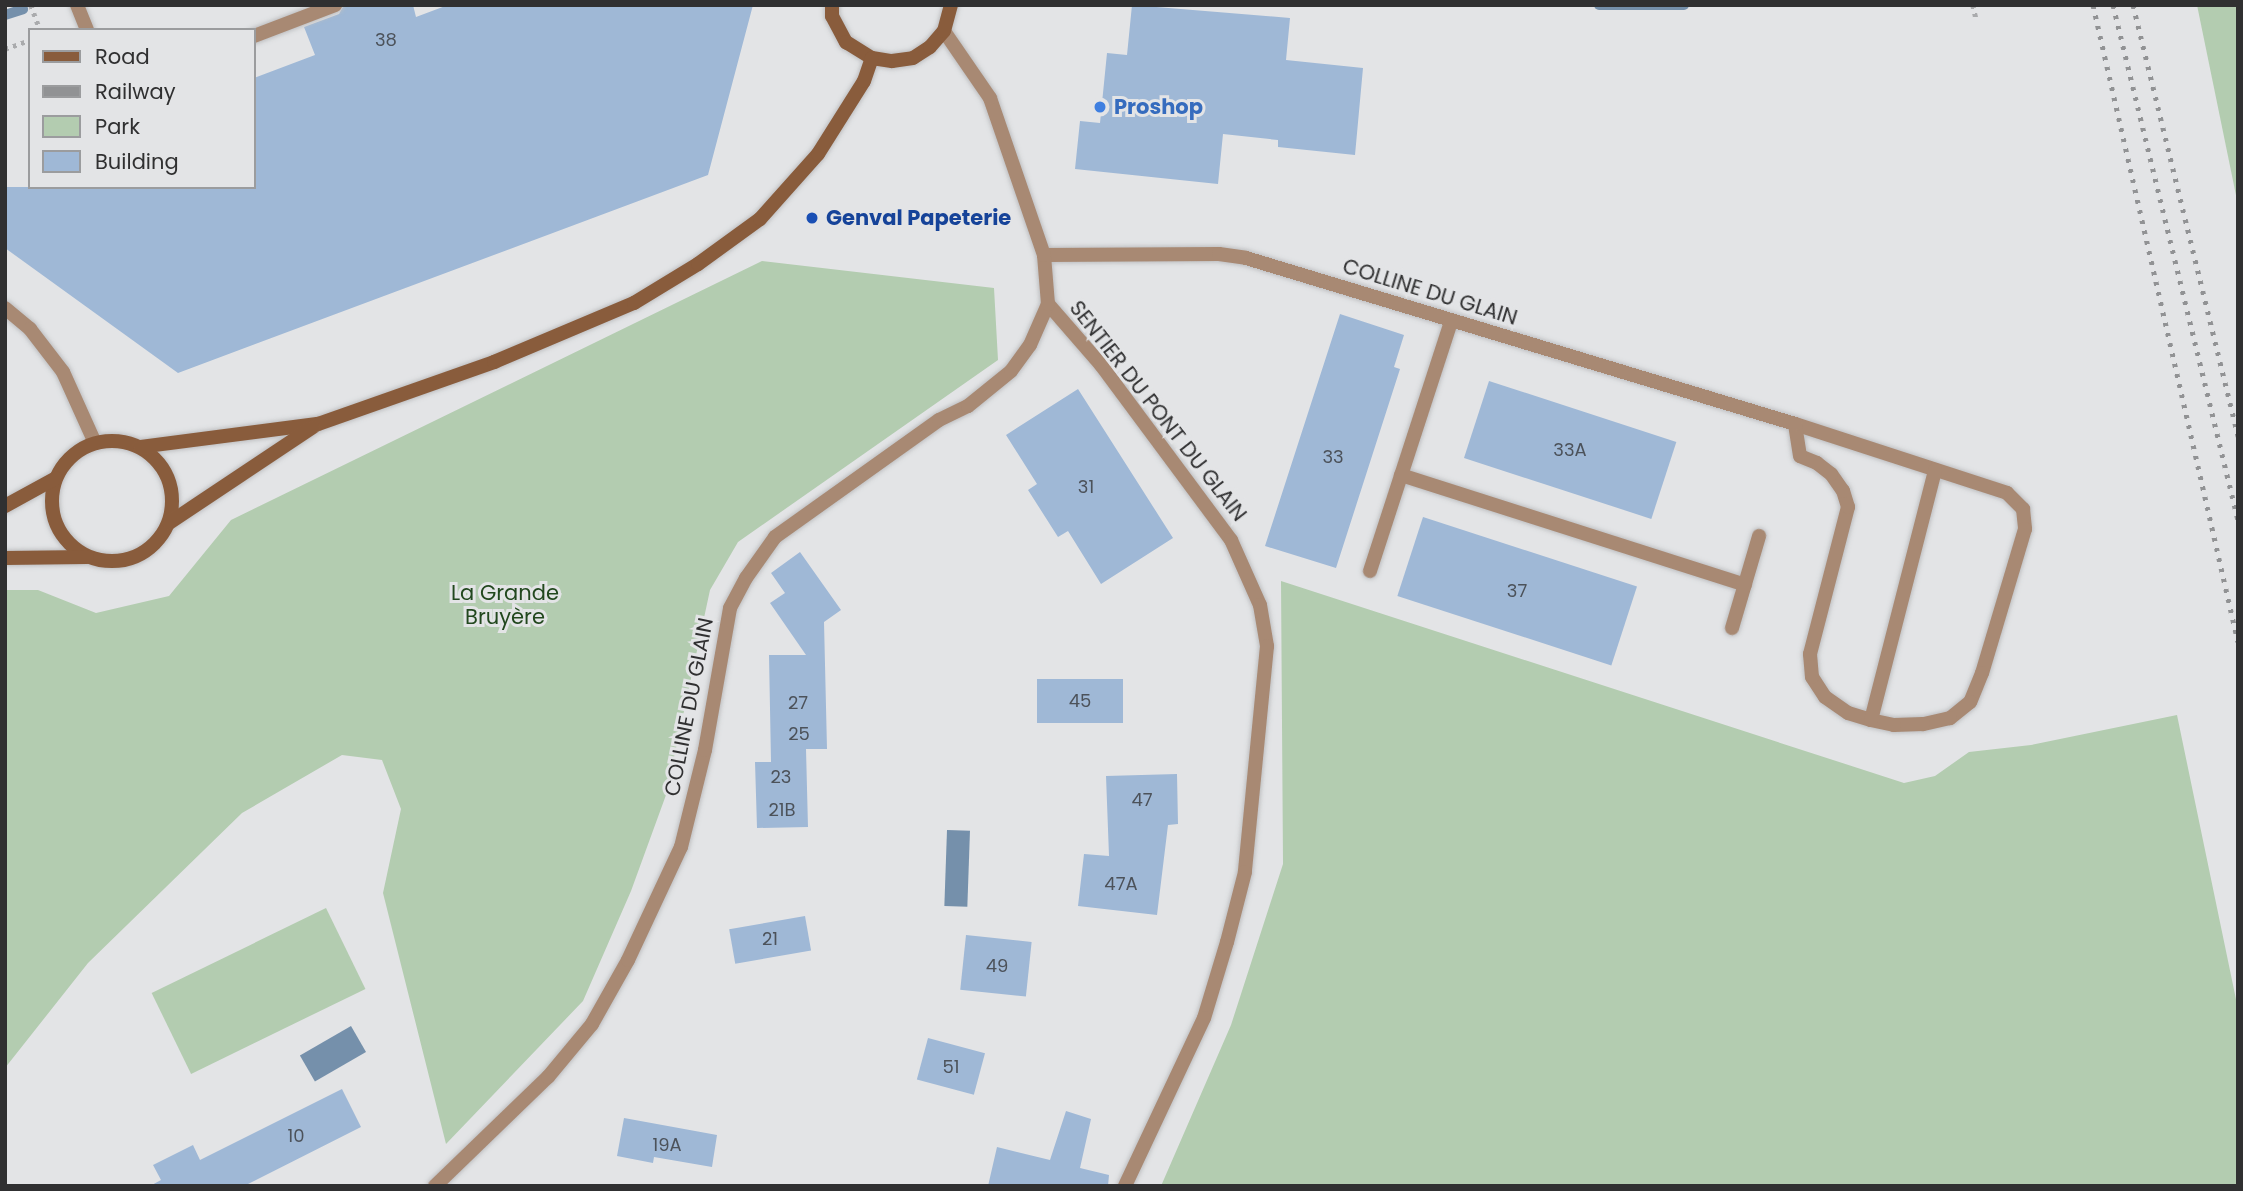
<!DOCTYPE html>
<html>
<head>
<meta charset="utf-8">
<style>
  body { margin:0 }
  #map { position:relative; width:2243px; height:1191px; overflow:hidden; background:#e3e4e6; font-family:Poppins,sans-serif }
  div>[style] { position:absolute }
  .green>* { inset:0; background:#b3ccb0; transform-origin:0 0 }
  .water>* { inset:0; background:#7590ab; transform-origin:0 0 }
  .stream>* { height:10px; margin:-5px; padding:0 5px; transform-origin:5px; border-radius:5px; background:#7590ab }
  .building>* { inset:0; background:#9fb8d6; transform-origin:0 0 }
  .path>* { height:4.5px; margin-top:-2.25px; transform-origin:0; background:repeating-linear-gradient(90deg,#aaabad 0 3.5px,transparent 0 8.5px) }
  .roads { filter:drop-shadow(0 0 2px #bfc0c2) drop-shadow(0 0 2px #bfc0c2) }
  .lane>* { height:14px; margin:-7px; padding:0 7px; transform-origin:7px; border-radius:7px; background:#a88973 }
  .street>* { height:14px; margin:-7px; padding:0 7px; transform-origin:7px; border-radius:7px; background:#a88973 }
  .secondary>* { height:14px; margin:-7px; padding:0 7px; transform-origin:7px; border-radius:7px; background:#895c3c }
  .secondary>.ring { margin:-7px; padding:0; box-sizing:content-box; background:none; border:14px solid #895c3c; border-radius:50% }
  .rail>* { height:5px; margin-top:-2.5px; transform-origin:0; background:repeating-linear-gradient(90deg,#919294 0 3.5px,transparent 0 10.5px) }
  .dots>* { width:19px; height:19px; translate:-50% -50%; box-sizing:border-box; border:4px solid #e3e4e6; border-radius:50% }
  span { translate:-50% -50%; white-space:nowrap; text-align:center; line-height:1.15; -webkit-text-stroke:6px #e3e4e6; paint-order:stroke }
  .number-label { font-size:18px; color:#4c525a }
  .number-label span { -webkit-text-stroke-width:0 }
  .shop-label { font-size:21px; color:#366cbe; font-weight:700 }
  .left { translate:0 -50%; text-align:left }
  .transit-label { font-size:21px; color:#164399; font-weight:700 }
  .street-label { font-size:21px; color:#303031 }
  .park-label { font-size:21px; color:#22481e }
  .frame { position:absolute; inset:0; border:7px solid #303031; pointer-events:none }
  .legend { position:absolute; left:28px; top:28px; width:228px; height:161px; box-sizing:border-box; background:#e3e4e6; border:2px solid #9b9c9e; margin:0; padding:9px 12px; list-style:none; font-size:21px; color:#303031 }
  .legend li { display:flex; align-items:center; gap:14px; height:35px }
  .legend b { width:35px; border:2px solid #9b9c9e }
</style>
</head>
<body>
<div id="map">
  <div class="green">
    <div style="clip-path:polygon(2197px 5px,2238px 5px,2238px 205px)"></div>
    <div style="clip-path:polygon(762px 261px,994px 288px,998px 360px,738px 542px,710px 590px,666px 795px,631px 891px,583px 1001px,446px 1144px,383px 893px,401px 809px,382px 760px,342px 755px,242px 813px,88px 963px,5px 1068px,5px 590px,38px 590px,96px 613px,169px 596px,231px 520px)"></div>
    <div style="clip-path:polygon(1281px 581px,1904px 783px,1935px 776px,1969px 752px,2031px 745px,2177px 715px,2238px 1009px,2238px 1186px,1161px 1186px,1231px 1025px,1283px 864px)"></div>
    <div style="left:326px;top:908px;width:90px;height:194px;rotate:64deg"></div>
  </div>
  <div class="water">
    <div style="left:947px;top:830px;width:23px;height:76px;rotate:2deg"></div>
    <div style="left:351px;top:1026px;width:30px;height:59px;rotate:60deg"></div>
  </div>
  <div class="stream">
    <div style="left:1599px;top:5px;width:85px"></div>
    <div style="left:5px;top:15px;width:19px;rotate:-18deg"></div>
  </div>
  <div class="building">
    <div style="clip-path:polygon(344px 5px,413px 5px,416px 17px,448px 5px,753px 5px,708px 175px,178px 373px,5px 248px,5px 187px,254px 187px,254px 78px,315px 55px,304px 27px,339px 14px)"></div>
    <div style="clip-path:polygon(1132px 5px,1290px 18px,1286px 60px,1363px 68px,1355px 155px,1278px 147px,1278px 140px,1223px 134px,1218px 184px,1075px 169px,1080px 121px,1100px 123px,1107px 53px,1127px 55px)"></div>
    <div style="clip-path:polygon(1340px 314px,1404px 335px,1394px 367px,1400px 369px,1336px 568px,1265px 546px)"></div>
    <div style="left:1489px;top:381px;width:197px;height:81px;rotate:18deg"></div>
    <div style="clip-path:polygon(1078px 389px,1173px 538px,1101px 584px,1068px 531px,1058px 537px,1028px 490px,1037px 484px,1006px 435px)"></div>
    <div style="left:1423px;top:517px;width:225px;height:83px;rotate:18deg"></div>
    <div style="clip-path:polygon(800px 552px,841px 610px,824px 622px,827px 749px,806px 749px,808px 827px,757px 828px,755px 762px,771px 762px,769px 655px,806px 655px,770px 603px,785px 593px,771px 573px)"></div>
    <div style="left:1037px;top:679px;width:86px;height:44px"></div>
    <div style="clip-path:polygon(1177px 774px,1178px 824px,1168px 825px,1157px 915px,1078px 906px,1084px 854px,1109px 856px,1106px 776px)"></div>
    <div style="left:805px;top:916px;width:35px;height:77px;rotate:80deg"></div>
    <div style="left:966px;top:935px;width:66px;height:55px;rotate:6deg"></div>
    <div style="left:928px;top:1038px;width:59px;height:43px;rotate:15deg"></div>
    <div style="clip-path:polygon(342px 1089px,361px 1127px,244px 1186px,150px 1186px,161px 1180px,153px 1165px,193px 1145px,200px 1160px)"></div>
    <div style="clip-path:polygon(1066px 1111px,1091px 1119px,1080px 1168px,1109px 1175px,1108px 1186px,988px 1186px,997px 1147px,1050px 1160px)"></div>
    <div style="clip-path:polygon(624px 1118px,717px 1135px,712px 1167px,654px 1157px,653px 1163px,617px 1156px)"></div>
  </div>
  <div class="path">
    <div style="left:31px;top:5px;width:27px;rotate:70deg"></div>
    <div style="left:1973px;top:5px;width:13px;rotate:77deg"></div>
    <div style="left:5px;top:49px;width:27px;rotate:-20deg"></div>
  </div>
  <div class="roads">
    <div class="lane">
      <div style="left:1795px;top:424px;width:223px;rotate:18deg"></div>
      <div style="left:2007px;top:493px;width:23px;rotate:45deg"></div>
      <div style="left:2023px;top:509px;width:20px;rotate:84deg"></div>
      <div style="left:2025px;top:529px;width:150px;rotate:106.6deg"></div>
      <div style="left:1982px;top:673px;width:31px;rotate:112deg"></div>
      <div style="left:1970px;top:702px;width:26px;rotate:141deg"></div>
      <div style="left:1950px;top:718px;width:28px;rotate:167deg"></div>
      <div style="left:1923px;top:724px;width:29px;rotate:178deg"></div>
      <div style="left:1894px;top:725px;width:24px;rotate:-168deg"></div>
      <div style="left:1871px;top:720px;width:24px;rotate:-163deg"></div>
      <div style="left:1848px;top:713px;width:28px;rotate:-145deg"></div>
      <div style="left:1825px;top:697px;width:24px;rotate:-123deg"></div>
      <div style="left:1812px;top:677px;width:23px;rotate:-95deg"></div>
      <div style="left:1810px;top:654px;width:152px;rotate:-75.5deg"></div>
      <div style="left:1848px;top:507px;width:17px;rotate:-107deg"></div>
      <div style="left:1843px;top:491px;width:21px;rotate:-125deg"></div>
      <div style="left:1831px;top:474px;width:18px;rotate:-142deg"></div>
      <div style="left:1817px;top:463px;width:18px;rotate:-158deg"></div>
      <div style="left:1800px;top:456px;width:32px;rotate:-99deg"></div>
      <div style="left:1401px;top:475px;width:361px;rotate:17.7deg"></div>
      <div style="left:1370px;top:571px;width:263px;rotate:-72deg"></div>
      <div style="left:1732px;top:628px;width:96px;rotate:-73.6deg"></div>
      <div style="left:1871px;top:720px;width:258px;rotate:-75.6deg"></div>
    </div>
    <div class="street">
      <div style="left:77px;top:5px;width:27px;rotate:68deg"></div>
      <div style="left:254px;top:36px;width:87px;rotate:-20.9deg"></div>
      <div style="left:1044px;top:255px;width:175px;rotate:-0.3deg"></div>
      <div style="left:1219px;top:254px;width:27px;rotate:8deg"></div>
      <div style="left:1246px;top:258px;width:574px;rotate:16.82deg"></div>
      <div style="left:1048px;top:304px;width:81px;rotate:49deg"></div>
      <div style="left:1101px;top:365px;width:218px;rotate:53.4deg"></div>
      <div style="left:1231px;top:540px;width:71px;rotate:66deg"></div>
      <div style="left:1260px;top:605px;width:42px;rotate:80.3deg"></div>
      <div style="left:1267px;top:646px;width:227px;rotate:95.6deg"></div>
      <div style="left:1245px;top:872px;width:72px;rotate:104.4deg"></div>
      <div style="left:1227px;top:942px;width:79px;rotate:106.8deg"></div>
      <div style="left:1204px;top:1018px;width:186px;rotate:115.2deg"></div>
      <div style="left:5px;top:308px;width:33px;rotate:40deg"></div>
      <div style="left:30px;top:329px;width:54px;rotate:52.5deg"></div>
      <div style="left:63px;top:372px;width:78px;rotate:65.7deg"></div>
      <div style="left:435px;top:1186px;width:157px;rotate:-44deg"></div>
      <div style="left:548px;top:1077px;width:69px;rotate:-50.3deg"></div>
      <div style="left:592px;top:1024px;width:73px;rotate:-60.6deg"></div>
      <div style="left:628px;top:960px;width:125px;rotate:-64.9deg"></div>
      <div style="left:681px;top:847px;width:100px;rotate:-76.1deg"></div>
      <div style="left:705px;top:750px;width:144px;rotate:-80deg"></div>
      <div style="left:730px;top:608px;width:34px;rotate:-62deg"></div>
      <div style="left:746px;top:578px;width:50px;rotate:-54.7deg"></div>
      <div style="left:775px;top:537px;width:201px;rotate:-35.5deg"></div>
      <div style="left:939px;top:420px;width:32px;rotate:-26deg"></div>
      <div style="left:968px;top:406px;width:55px;rotate:-39.1deg"></div>
      <div style="left:1011px;top:371px;width:32px;rotate:-54deg"></div>
      <div style="left:1030px;top:345px;width:45px;rotate:-66.3deg"></div>
      <div style="left:1048px;top:304px;width:49px;rotate:-94.7deg"></div>
      <div style="left:1044px;top:255px;width:166px;rotate:-109deg"></div>
      <div style="left:990px;top:98px;width:81px;rotate:-124.5deg"></div>
    </div>
    <div class="secondary">
      <div style="left:832px;top:5px;width:11px;rotate:90deg"></div>
      <div style="left:832px;top:16px;width:30px;rotate:62deg"></div>
      <div style="left:846px;top:42px;width:31px;rotate:32deg"></div>
      <div style="left:872px;top:58px;width:20px;rotate:9deg"></div>
      <div style="left:892px;top:61px;width:21px;rotate:-8deg"></div>
      <div style="left:913px;top:58px;width:20px;rotate:-33deg"></div>
      <div style="left:930px;top:47px;width:21px;rotate:-49deg"></div>
      <div style="left:944px;top:31px;width:27px;rotate:-75deg"></div>
      <div class="ring" style="left:52px;top:441px;width:106px;height:106px"></div>
      <div style="left:140px;top:447px;width:179px;rotate:-7.4deg"></div>
      <div style="left:318px;top:424px;width:187px;rotate:-19.4deg"></div>
      <div style="left:494px;top:362px;width:152px;rotate:-22.9deg"></div>
      <div style="left:634px;top:303px;width:75px;rotate:-31.4deg"></div>
      <div style="left:698px;top:264px;width:77px;rotate:-36deg"></div>
      <div style="left:760px;top:219px;width:87px;rotate:-48.3deg"></div>
      <div style="left:818px;top:154px;width:86px;rotate:-57.8deg"></div>
      <div style="left:864px;top:81px;width:24px;rotate:-71deg"></div>
      <div style="left:5px;top:506px;width:58px;rotate:-28.8deg"></div>
      <div style="left:169px;top:523px;width:173px;rotate:-33.7deg"></div>
      <div style="left:5px;top:558px;width:82px;rotate:-0.7deg"></div>
    </div>
  </div>
  <div class="rail">
    <div style="left:2093px;top:5px;width:653px;rotate:77.18deg"></div>
    <div style="left:2113px;top:5px;width:530px;rotate:76.36deg"></div>
    <div style="left:2133px;top:5px;width:444px;rotate:76.3deg"></div>
  </div>
  <div class="dots">
    <div style="left:1100px;top:107px;background:#3f7fe0"></div>
    <div style="left:812px;top:218px;background:#1a4fb4"></div>
  </div>
  <div class="number-label">
    <span style="left:386px;top:40px">38</span>
    <span style="left:1570px;top:450px">33A</span>
    <span style="left:1333px;top:457px">33</span>
    <span style="left:1086px;top:487px">31</span>
    <span style="left:1517px;top:591px">37</span>
    <span style="left:1080px;top:701px">45</span>
    <span style="left:798px;top:703px">27</span>
    <span style="left:799px;top:734px">25</span>
    <span style="left:781px;top:777px">23</span>
    <span style="left:1142px;top:800px">47</span>
    <span style="left:782px;top:810px">21B</span>
    <span style="left:1121px;top:884px">47A</span>
    <span style="left:770px;top:939px">21</span>
    <span style="left:997px;top:966px">49</span>
    <span style="left:951px;top:1067px">51</span>
    <span style="left:296px;top:1136px">10</span>
    <span style="left:667px;top:1145px">19A</span>
  </div>
  <div class="shop-label">
    <span class="left" style="left:1114px;top:107px">Proshop</span>
  </div>
  <div class="transit-label">
    <span class="left" style="left:826px;top:218px">Genval Papeterie</span>
  </div>
  <div class="street-label">
    <span style="left:1430px;top:292px;rotate:17deg">COLLINE DU GLAIN</span>
    <span style="left:1158px;top:411px;rotate:52deg">SENTIER DU PONT DU GLAIN</span>
    <span style="left:689px;top:707px;rotate:-79deg">COLLINE DU GLAIN</span>
  </div>
  <div class="park-label">
    <span style="left:505px;top:605px">La Grande<br>Bruyère</span>
  </div>
  <div class="frame"></div>
  <ul class="legend">
  <li><b style="height:9px;background:#895c3c"></b>Road</li>
  <li><b style="height:9px;background:#919294"></b>Railway</li>
  <li><b style="height:19px;background:#b3ccb0"></b>Park</li>
  <li><b style="height:19px;background:#9fb8d6"></b>Building</li>
  </ul>
</div>
</body>
</html>
